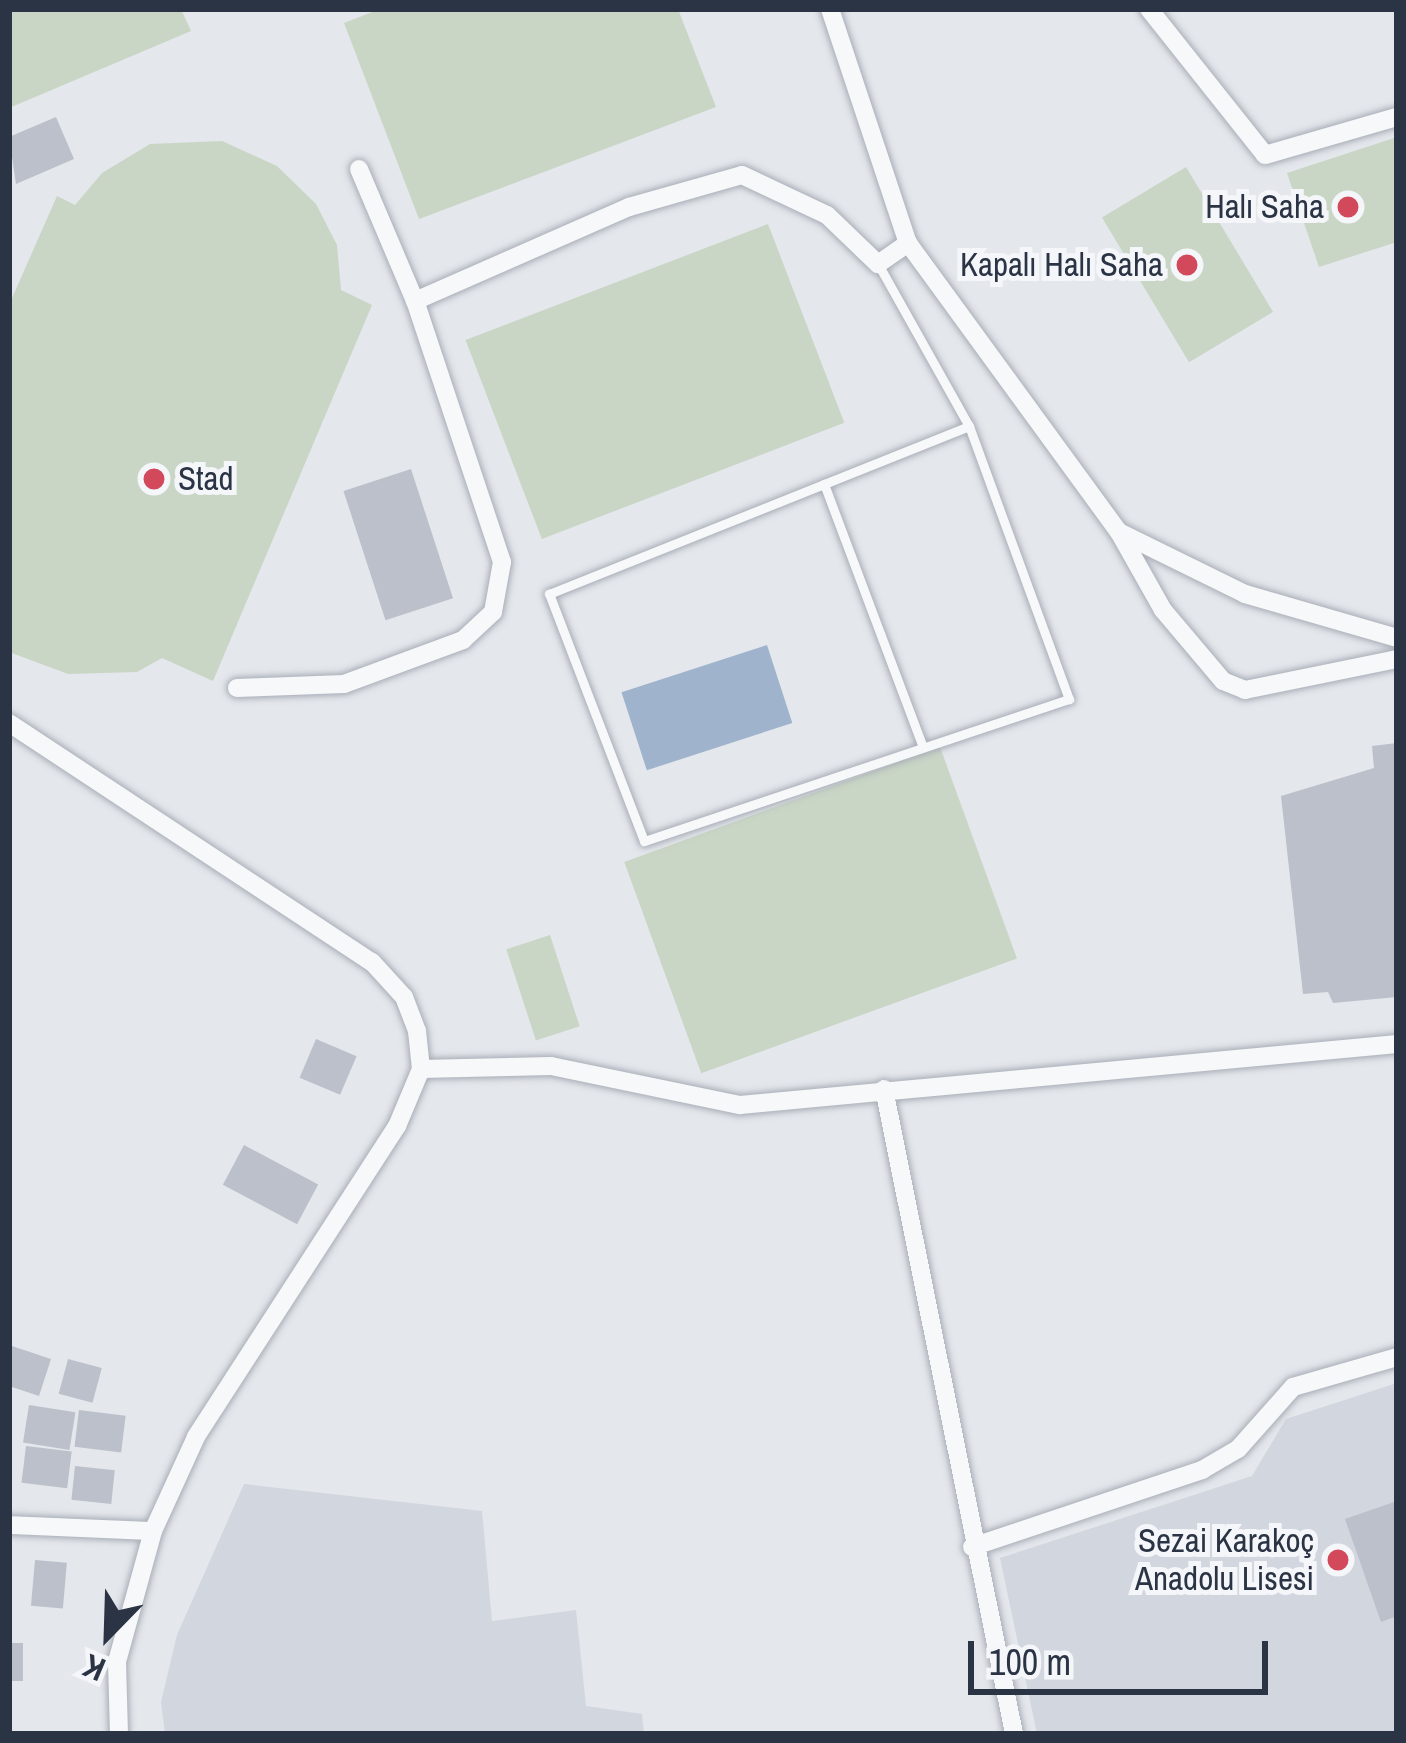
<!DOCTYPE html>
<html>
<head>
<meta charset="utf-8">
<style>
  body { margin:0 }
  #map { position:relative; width:1406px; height:1743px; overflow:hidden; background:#e4e7ec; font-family:"Archivo Narrow",sans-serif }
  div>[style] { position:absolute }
  .built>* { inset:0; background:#d2d6de }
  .green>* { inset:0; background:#c9d6c5; transform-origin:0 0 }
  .water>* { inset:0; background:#9fb4cc; transform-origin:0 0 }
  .building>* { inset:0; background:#bbc0ca; transform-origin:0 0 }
  .roads { filter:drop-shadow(0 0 3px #a9aeb7) drop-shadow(0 0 3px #a9aeb7) }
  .lane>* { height:9px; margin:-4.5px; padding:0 4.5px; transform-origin:4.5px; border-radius:4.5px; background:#f7f8fa }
  .street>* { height:18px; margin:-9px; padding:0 9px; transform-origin:9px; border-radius:9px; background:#f7f8fa }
  .dots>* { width:33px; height:33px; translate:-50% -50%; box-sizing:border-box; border:6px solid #f4f6f9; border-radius:50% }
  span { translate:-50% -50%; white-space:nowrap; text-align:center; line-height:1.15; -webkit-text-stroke:10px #f4f6f9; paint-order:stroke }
  .poi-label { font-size:33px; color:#2b3445 }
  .right { translate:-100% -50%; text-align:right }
  .left { translate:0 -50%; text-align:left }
  .frame { position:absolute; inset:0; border:12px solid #2b3445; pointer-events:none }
  .north { position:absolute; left:48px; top:1575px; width:120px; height:120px; -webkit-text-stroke:9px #f4f6f9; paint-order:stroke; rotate:203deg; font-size:33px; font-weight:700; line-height:48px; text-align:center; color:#2b3445 }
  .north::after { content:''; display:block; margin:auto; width:42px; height:54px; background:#2b3445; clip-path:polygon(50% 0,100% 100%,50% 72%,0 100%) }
  .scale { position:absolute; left:968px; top:1641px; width:300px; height:54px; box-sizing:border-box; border:6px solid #2b3445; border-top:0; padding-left:15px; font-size:36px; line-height:42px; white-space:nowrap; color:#2b3445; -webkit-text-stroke:9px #f4f6f9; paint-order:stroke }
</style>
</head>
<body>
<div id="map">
  <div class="built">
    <div style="clip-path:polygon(1397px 1383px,1397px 1734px,1037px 1734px,1000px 1558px,1252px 1476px,1286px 1419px)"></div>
    <div style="clip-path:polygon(244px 1484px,482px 1511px,492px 1621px,576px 1610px,586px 1706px,642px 1714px,644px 1734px,165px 1734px,161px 1702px,177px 1635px)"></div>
  </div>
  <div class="green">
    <div style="clip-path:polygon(9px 9px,181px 9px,191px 31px,9px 108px)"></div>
    <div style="clip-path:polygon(380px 9px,678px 9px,716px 107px,419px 219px,344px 23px)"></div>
    <div style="clip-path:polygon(1397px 137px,1397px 242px,1319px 267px,1287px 173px)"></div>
    <div style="clip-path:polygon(222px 141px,277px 166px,316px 204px,337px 245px,341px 290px,372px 305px,213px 681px,162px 658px,137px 672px,68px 674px,9px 652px,9px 305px,57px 196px,75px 205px,102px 173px,150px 144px)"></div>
    <div style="left:1186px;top:167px;width:169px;height:98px;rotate:59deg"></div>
    <div style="left:768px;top:224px;width:213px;height:324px;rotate:69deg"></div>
    <div style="left:940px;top:747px;width:225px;height:336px;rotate:70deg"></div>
    <div style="left:550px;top:935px;width:96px;height:46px;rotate:72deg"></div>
  </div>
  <div class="water">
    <div style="left:767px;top:645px;width:82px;height:153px;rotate:72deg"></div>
  </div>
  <div class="building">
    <div style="clip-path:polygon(56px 117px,74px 159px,16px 184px,9px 137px)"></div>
    <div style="left:411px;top:469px;width:136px;height:71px;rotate:72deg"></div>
    <div style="clip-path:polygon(1397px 743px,1397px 997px,1333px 1003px,1328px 992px,1303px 994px,1281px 796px,1374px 768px,1372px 746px)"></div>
    <div style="left:316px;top:1039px;width:44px;height:42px;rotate:23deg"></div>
    <div style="left:244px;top:1145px;width:84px;height:45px;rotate:28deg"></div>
    <div style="clip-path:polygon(9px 1345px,51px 1359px,39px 1396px,9px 1386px)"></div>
    <div style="left:68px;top:1359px;width:35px;height:36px;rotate:15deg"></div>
    <div style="left:29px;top:1405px;width:47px;height:38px;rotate:9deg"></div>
    <div style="left:79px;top:1410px;width:47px;height:37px;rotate:7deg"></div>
    <div style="left:26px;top:1446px;width:46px;height:37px;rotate:7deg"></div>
    <div style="left:75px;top:1466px;width:40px;height:34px;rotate:6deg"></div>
    <div style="clip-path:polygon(1397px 1501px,1397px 1616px,1381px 1622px,1345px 1519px)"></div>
    <div style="left:35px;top:1560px;width:32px;height:46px;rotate:5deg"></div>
    <div style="left:9px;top:1643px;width:14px;height:38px"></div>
  </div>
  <div class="roads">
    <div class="lane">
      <div style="left:878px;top:264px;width:186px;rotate:60.7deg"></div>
      <div style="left:969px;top:426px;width:291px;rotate:69.9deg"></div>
      <div style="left:1069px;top:699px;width:448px;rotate:161.5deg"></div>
      <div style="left:644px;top:841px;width:265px;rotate:-111deg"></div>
      <div style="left:549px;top:594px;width:452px;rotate:-21.8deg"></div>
      <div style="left:824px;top:484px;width:281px;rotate:69.4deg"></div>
    </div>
    <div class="street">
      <div style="left:830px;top:9px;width:247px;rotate:71.6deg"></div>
      <div style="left:1149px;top:9px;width:186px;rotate:51.5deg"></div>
      <div style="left:1265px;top:155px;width:137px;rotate:-16.1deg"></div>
      <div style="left:359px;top:169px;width:143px;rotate:67deg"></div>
      <div style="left:1119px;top:532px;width:90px;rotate:60.6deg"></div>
      <div style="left:1163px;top:610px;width:93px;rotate:49.8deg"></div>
      <div style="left:1223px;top:681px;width:24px;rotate:22deg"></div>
      <div style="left:1245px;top:690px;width:155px;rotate:-11.5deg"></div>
      <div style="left:237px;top:688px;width:107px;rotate:-2.1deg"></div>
      <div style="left:344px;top:684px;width:127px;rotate:-20.3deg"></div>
      <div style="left:463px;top:640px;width:41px;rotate:-43deg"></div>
      <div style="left:493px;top:612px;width:51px;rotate:-79.8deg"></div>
      <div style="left:502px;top:562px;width:275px;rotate:-108.4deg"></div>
      <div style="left:415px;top:301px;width:234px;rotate:-23.7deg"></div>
      <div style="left:629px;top:207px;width:117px;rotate:-15.8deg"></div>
      <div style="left:742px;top:175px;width:94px;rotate:25.2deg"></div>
      <div style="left:827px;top:215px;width:71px;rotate:43.9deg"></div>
      <div style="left:878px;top:264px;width:37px;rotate:-35deg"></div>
      <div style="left:908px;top:243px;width:358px;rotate:53.9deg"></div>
      <div style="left:1119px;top:532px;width:140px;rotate:26.2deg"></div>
      <div style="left:1245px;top:594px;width:158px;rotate:16.1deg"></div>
      <div style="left:9px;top:723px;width:435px;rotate:33.4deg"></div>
      <div style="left:372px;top:962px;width:47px;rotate:47.6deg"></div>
      <div style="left:404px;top:997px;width:36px;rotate:69deg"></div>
      <div style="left:417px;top:1031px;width:38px;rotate:84deg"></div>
      <div style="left:421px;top:1069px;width:62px;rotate:112.8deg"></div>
      <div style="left:397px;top:1126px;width:370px;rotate:122.9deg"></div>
      <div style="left:196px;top:1437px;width:103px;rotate:114.6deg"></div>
      <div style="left:153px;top:1531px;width:136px;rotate:105.4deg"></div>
      <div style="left:117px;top:1662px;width:72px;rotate:88.4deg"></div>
      <div style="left:421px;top:1069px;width:130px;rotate:-1.3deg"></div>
      <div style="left:551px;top:1066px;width:193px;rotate:11.7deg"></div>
      <div style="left:740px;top:1105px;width:660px;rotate:-5.3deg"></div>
      <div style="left:884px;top:1089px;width:658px;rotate:78.6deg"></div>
      <div style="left:9px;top:1525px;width:144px;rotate:2.4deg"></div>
      <div style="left:972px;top:1547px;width:243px;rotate:-18.5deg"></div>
      <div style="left:1202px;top:1470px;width:42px;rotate:-30.3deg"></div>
      <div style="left:1238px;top:1449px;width:83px;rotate:-48.4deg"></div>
      <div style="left:1293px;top:1387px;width:108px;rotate:-16.1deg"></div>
    </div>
  </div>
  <div class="dots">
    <div style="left:1348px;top:207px;background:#d1495b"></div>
    <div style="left:1187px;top:265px;background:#d1495b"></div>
    <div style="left:154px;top:479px;background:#d1495b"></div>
    <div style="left:1338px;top:1560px;background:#d1495b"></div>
  </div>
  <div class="poi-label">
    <span class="right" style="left:1324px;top:207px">Halı Saha</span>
    <span class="right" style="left:1163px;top:265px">Kapalı Halı Saha</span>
    <span class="left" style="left:178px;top:479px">Stad</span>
    <span class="right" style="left:1314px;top:1560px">Sezai Karakoç<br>Anadolu Lisesi</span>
  </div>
  <div class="frame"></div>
  <div class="north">K</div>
  <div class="scale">100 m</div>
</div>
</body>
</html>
